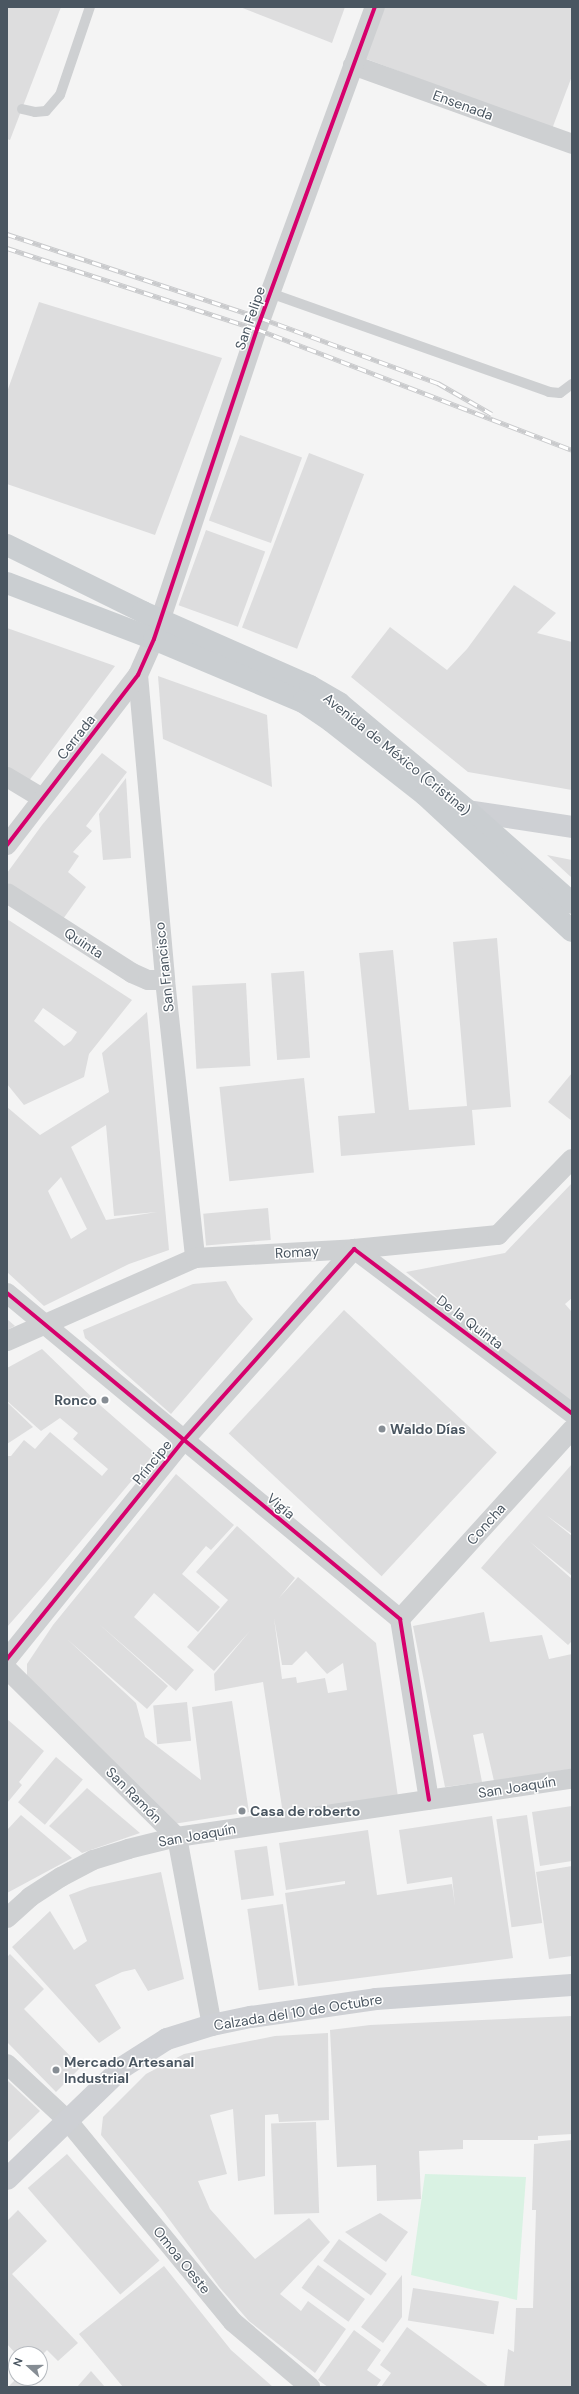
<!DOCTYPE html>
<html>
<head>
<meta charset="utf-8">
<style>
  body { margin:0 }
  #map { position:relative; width:579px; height:2394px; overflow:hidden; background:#f4f4f4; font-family:"DM Sans",sans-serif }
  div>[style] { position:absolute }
  .green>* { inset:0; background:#d9f2e3 }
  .building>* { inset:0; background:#ddddde; transform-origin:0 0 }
  .lane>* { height:10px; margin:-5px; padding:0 5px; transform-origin:5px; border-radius:5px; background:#ced0d2 }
  .street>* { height:20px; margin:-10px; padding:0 10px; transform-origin:10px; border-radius:10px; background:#ced0d2 }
  .secondary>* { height:22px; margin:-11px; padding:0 11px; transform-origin:11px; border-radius:11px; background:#ced0d4 }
  .primary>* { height:22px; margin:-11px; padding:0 11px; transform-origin:11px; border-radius:11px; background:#caced1 }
  .rail>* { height:4.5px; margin-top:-2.25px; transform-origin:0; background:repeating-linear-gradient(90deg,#fff 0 9px,#c9cacc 0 18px); box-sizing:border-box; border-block:1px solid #c9cacc }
  .cycleway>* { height:4px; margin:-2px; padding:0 2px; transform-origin:2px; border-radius:2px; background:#d6006c }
  .dots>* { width:11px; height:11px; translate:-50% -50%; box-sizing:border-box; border:2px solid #fff; border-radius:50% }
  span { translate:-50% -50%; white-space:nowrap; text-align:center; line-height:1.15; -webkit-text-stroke:3px #fff; paint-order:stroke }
  .street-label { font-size:14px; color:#4a5661 }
  .poi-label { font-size:14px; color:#4a5661; font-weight:700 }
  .right { translate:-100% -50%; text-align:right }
  .left { translate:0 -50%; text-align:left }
  .frame { position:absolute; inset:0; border:8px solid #4a5661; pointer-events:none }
  .north { position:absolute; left:8px; top:2346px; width:40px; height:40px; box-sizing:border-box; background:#fff; border:1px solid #b7bbc0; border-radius:50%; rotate:291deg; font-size:11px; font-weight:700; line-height:16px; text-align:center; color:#4a5661 }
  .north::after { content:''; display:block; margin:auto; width:14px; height:18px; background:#868d94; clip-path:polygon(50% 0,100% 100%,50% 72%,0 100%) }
</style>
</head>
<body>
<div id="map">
  <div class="green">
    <div style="clip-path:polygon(425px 2174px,526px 2177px,517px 2300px,411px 2275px)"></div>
  </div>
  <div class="building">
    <div style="clip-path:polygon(7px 7px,61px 7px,10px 140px,7px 139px)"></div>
    <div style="clip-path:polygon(240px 7px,345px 7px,332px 43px)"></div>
    <div style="clip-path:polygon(382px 7px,572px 7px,572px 76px,552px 129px,364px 58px)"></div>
    <div style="clip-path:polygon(39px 302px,222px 358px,155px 535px,7px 484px,7px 392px)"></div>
    <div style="left:240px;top:435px;width:66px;height:91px;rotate:20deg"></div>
    <div style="left:309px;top:453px;width:59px;height:187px;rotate:21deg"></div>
    <div style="left:206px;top:530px;width:63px;height:80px;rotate:20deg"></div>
    <div style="clip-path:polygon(514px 585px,556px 613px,537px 633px,572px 642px,572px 790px,468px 772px,351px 677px,390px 627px,447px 670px,467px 649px)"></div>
    <div style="clip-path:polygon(7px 628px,115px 666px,28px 782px,7px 768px)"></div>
    <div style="clip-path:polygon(158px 676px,267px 715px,272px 787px,163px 739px)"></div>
    <div style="clip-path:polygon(102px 753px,127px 772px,86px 826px,92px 831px,73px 852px,79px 856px,68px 872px,86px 887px,63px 919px,7px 882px,7px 873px,42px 825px)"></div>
    <div style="clip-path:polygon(126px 778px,131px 858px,103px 860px,99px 814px)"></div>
    <div style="clip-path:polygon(547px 855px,572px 860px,572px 878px)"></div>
    <div style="clip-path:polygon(evenodd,7px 919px,132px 1000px,89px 1054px,84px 1077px,24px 1105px,7px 1084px,7px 919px,43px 1008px,77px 1032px,71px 1041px,64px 1046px,34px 1021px,43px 1008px)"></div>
    <div style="clip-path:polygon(497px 938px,511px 1107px,472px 1110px,475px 1145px,341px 1156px,338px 1116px,375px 1113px,359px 953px,393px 950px,409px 1110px,467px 1106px,453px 942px)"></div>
    <div style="left:304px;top:971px;width:87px;height:33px;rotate:86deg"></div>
    <div style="left:246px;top:983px;width:83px;height:54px;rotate:87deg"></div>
    <div style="clip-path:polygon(evenodd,147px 1012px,169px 1250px,129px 1264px,44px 1306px,7px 1272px,7px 1107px,40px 1135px,109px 1092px,102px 1053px,147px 1012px,106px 1125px,114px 1216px,157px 1212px,106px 1220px,71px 1147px,106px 1125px,147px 1012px,61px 1177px,87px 1229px,71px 1239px,48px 1191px,61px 1177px)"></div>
    <div style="clip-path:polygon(572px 1073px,572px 1121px,548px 1102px)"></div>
    <div style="left:304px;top:1078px;width:95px;height:85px;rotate:84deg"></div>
    <div style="clip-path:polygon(572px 1183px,572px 1298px,565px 1304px,572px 1312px,572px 1408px,406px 1272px,505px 1253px)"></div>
    <div style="left:268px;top:1208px;width:32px;height:65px;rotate:85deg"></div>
    <div style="clip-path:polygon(226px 1281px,238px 1302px,253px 1319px,171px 1414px,85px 1338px,83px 1330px,193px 1284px)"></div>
    <div style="left:344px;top:1310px;width:209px;height:169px;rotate:43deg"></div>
    <div style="clip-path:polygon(7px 1319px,15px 1326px,7px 1330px)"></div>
    <div style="clip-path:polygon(42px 1349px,101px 1406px,155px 1453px,44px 1585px,35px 1578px,44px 1585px,7px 1627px,7px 1456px,11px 1456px,24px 1440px,35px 1449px,50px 1432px,102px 1476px,108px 1469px,73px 1439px,78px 1433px,60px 1418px,41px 1431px,7px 1401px,7px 1368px)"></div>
    <div style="clip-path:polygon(7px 1402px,33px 1427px,7px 1444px)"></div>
    <div style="clip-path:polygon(572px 1464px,572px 1534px,546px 1515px,572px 1536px,572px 1576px,529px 1541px,572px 1579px,572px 1641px,568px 1645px,481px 1568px)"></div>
    <div style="clip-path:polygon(176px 1474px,234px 1525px,211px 1550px,206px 1546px,182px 1574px,220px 1607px,198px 1632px,154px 1593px,134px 1617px,194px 1670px,176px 1691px,99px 1624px,168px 1686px,147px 1709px,67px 1639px,136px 1703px,145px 1737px,201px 1780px,192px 1707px,232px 1701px,249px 1812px,167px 1825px,27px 1676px,27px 1664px,53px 1625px)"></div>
    <div style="clip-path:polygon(evenodd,237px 1526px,295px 1578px,279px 1598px,298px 1577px,376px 1643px,398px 1797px,283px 1814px,263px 1682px,215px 1691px,214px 1674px,250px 1631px,214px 1671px,187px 1647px,228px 1600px,196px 1572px,237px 1526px,274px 1618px,282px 1665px,292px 1665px,306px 1651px,327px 1674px,343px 1663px,347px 1690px,328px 1693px,325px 1678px,297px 1683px,296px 1677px,282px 1679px,274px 1618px)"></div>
    <div style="clip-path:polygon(484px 1612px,490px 1642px,542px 1635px,549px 1659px,572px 1654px,572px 1769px,494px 1781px,483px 1733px,473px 1735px,482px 1782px,445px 1787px,413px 1626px)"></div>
    <div style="left:187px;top:1702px;width:39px;height:34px;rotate:84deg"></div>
    <div style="clip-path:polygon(7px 1719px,44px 1751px,19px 1782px,22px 1785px,7px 1803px)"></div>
    <div style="left:56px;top:1757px;width:35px;height:59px;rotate:40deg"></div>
    <div style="clip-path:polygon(87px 1788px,140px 1833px,82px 1853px,49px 1826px)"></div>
    <div style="clip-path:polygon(572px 1806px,572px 1861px,540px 1866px,532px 1812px)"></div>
    <div style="clip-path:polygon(21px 1815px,72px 1858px,7px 1893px,7px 1830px)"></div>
    <div style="left:527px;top:1815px;width:109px;height:31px;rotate:82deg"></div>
    <div style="clip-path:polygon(492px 1816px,513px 1958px,298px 1986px,285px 1893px,345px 1884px,345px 1881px,286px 1890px,279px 1843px,368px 1830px,377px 1895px,452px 1884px,455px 1905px,452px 1877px,407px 1884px,399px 1830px)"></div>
    <div style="left:267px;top:1846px;width:50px;height:33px;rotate:82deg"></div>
    <div style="clip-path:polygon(572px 1866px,572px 1956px,549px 1959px,536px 1872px)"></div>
    <div style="clip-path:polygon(161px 1872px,184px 1979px,148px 1991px,135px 1969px,122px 1972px,95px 1985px,121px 2028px,99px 2043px,12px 1947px,50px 1911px,74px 1950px,87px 1941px,69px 1895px,90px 1887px)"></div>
    <div style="left:283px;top:1904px;width:82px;height:36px;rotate:82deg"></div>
    <div style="clip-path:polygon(10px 1954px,44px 1989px,24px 2009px,81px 2067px,56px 2092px,7px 2042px,7px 1957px)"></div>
    <div style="clip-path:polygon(572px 2016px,572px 2134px,538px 2136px,538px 2140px,463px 2140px,463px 2149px,419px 2151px,421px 2199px,377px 2201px,376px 2165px,337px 2167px,330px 2030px,370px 2025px)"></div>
    <div style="clip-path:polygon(328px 2033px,329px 2120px,279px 2122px,278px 2114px,265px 2115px,265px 2176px,238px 2181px,233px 2109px,210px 2115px,227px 2174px,198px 2181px,210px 2209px,255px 2259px,309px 2218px,330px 2242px,280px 2294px,301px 2311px,308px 2301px,346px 2329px,315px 2373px,249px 2321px,220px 2288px,160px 2207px,101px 2135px,103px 2117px,146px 2074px,184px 2054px,275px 2036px)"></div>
    <div style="clip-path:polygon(7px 2080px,40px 2111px,7px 2143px)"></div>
    <div style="left:316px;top:2122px;width:91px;height:45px;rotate:88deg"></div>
    <div style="clip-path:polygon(572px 2140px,572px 2387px,504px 2387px,508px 2349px,514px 2352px,516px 2308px,533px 2308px,536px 2210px,532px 2210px,534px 2144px)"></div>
    <div style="left:67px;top:2154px;width:141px;height:52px;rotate:49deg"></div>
    <div style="clip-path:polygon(18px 2210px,47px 2241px,12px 2274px,78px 2343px,58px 2361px,47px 2350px,40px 2357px,40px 2354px,16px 2354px,7px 2344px,7px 2221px)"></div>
    <div style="clip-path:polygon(380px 2213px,408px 2232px,386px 2262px,345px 2232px)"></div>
    <div style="left:339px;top:2239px;width:59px;height:27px;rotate:36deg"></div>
    <div style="left:318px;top:2265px;width:58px;height:28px;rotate:36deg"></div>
    <div style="clip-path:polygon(164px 2266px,231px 2350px,273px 2387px,123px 2387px,79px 2334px)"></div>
    <div style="clip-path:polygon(402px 2275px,402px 2317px,383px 2343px,361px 2327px)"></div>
    <div style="left:413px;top:2288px;width:87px;height:33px;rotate:9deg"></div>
    <div style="clip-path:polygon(407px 2327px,489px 2387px,381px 2387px,391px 2373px,380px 2365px)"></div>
    <div style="clip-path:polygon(354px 2330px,381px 2350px,367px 2370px,381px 2380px,376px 2387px,328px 2387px,318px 2380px)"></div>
    <div style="clip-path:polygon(91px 2371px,105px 2387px,77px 2387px)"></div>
    <div style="clip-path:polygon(17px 2378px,23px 2378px,32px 2387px,8px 2387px)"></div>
  </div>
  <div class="lane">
    <div style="left:22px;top:109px;width:13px;rotate:13deg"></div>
    <div style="left:35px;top:112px;width:11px;rotate:-5deg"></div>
    <div style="left:46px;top:111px;width:21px;rotate:-49deg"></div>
    <div style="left:60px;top:95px;width:93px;rotate:-71.2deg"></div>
    <div style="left:270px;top:293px;width:296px;rotate:19.5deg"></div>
    <div style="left:549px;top:392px;width:11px;rotate:5deg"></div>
    <div style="left:560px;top:393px;width:15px;rotate:-37deg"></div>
  </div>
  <div class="street">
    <div style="left:353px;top:65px;width:233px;rotate:19.8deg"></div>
    <div style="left:138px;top:675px;width:306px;rotate:84.9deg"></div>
    <div style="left:165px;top:980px;width:280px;rotate:83.8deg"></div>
    <div style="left:7px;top:777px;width:41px;rotate:31deg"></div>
    <div style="left:7px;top:845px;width:215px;rotate:-52.4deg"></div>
    <div style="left:138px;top:675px;width:39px;rotate:-66deg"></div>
    <div style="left:154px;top:639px;width:327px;rotate:-71.6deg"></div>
    <div style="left:257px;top:329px;width:343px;rotate:-69.9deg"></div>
    <div style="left:7px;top:893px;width:148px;rotate:32.6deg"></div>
    <div style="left:132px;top:973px;width:17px;rotate:24deg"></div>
    <div style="left:148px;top:980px;width:17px"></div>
    <div style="left:7px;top:1293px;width:511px;rotate:39.68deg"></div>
    <div style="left:400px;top:1619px;width:183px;rotate:80.9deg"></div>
    <div style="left:7px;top:1341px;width:206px;rotate:-23.8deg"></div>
    <div style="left:195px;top:1258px;width:159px;rotate:-3.2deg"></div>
    <div style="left:354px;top:1249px;width:145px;rotate:-5.6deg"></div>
    <div style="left:498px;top:1235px;width:106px;rotate:-45.8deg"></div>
    <div style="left:400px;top:1619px;width:256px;rotate:-47.8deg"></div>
    <div style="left:7px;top:1659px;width:282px;rotate:-51.1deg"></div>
    <div style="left:184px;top:1440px;width:256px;rotate:-48.3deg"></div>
    <div style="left:354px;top:1249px;width:273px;rotate:37deg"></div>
    <div style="left:7px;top:1669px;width:239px;rotate:44.7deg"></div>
    <div style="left:177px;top:1837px;width:191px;rotate:79.5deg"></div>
    <div style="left:7px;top:1918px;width:31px;rotate:-42deg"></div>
    <div style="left:30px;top:1897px;width:37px;rotate:-33deg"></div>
    <div style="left:61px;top:1877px;width:36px;rotate:-28deg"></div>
    <div style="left:93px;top:1860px;width:37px;rotate:-17deg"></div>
    <div style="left:128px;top:1849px;width:50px;rotate:-13.8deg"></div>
    <div style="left:177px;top:1837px;width:399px;rotate:-8.4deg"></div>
    <div style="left:7px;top:2064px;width:82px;rotate:43deg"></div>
    <div style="left:67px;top:2120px;width:261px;rotate:50.6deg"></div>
    <div style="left:233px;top:2322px;width:101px;rotate:40.2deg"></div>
  </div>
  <div class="secondary">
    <div style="left:468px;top:811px;width:105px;rotate:8.7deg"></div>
    <div style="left:7px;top:2179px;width:161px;rotate:-44deg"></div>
    <div style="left:123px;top:2067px;width:52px;rotate:-32.5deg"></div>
    <div style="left:167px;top:2039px;width:47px;rotate:-17.3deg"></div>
    <div style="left:212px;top:2025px;width:40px;rotate:-12deg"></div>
    <div style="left:251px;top:2017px;width:126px;rotate:-8.2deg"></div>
    <div style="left:376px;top:1999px;width:196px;rotate:-4.1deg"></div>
  </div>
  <div class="primary">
    <div style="left:7px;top:545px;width:152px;rotate:26.2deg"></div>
    <div style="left:143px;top:612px;width:183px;rotate:23.9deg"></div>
    <div style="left:310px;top:686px;width:34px;rotate:30deg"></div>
    <div style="left:339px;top:703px;width:168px;rotate:39.9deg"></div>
    <div style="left:468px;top:811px;width:139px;rotate:41.5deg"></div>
    <div style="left:7px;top:583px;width:157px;rotate:20.9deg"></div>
    <div style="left:154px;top:639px;width:162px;rotate:22.9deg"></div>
    <div style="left:303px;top:702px;width:34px;rotate:34deg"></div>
    <div style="left:331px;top:721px;width:120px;rotate:38.2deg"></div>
    <div style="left:425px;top:795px;width:200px;rotate:42.8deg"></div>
  </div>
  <div class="rail">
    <div style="left:7px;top:234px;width:268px;rotate:18.3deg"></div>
    <div style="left:261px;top:318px;width:189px;rotate:20.2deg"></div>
    <div style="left:438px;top:383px;width:62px;rotate:29.9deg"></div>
    <div style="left:7px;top:248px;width:263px;rotate:18deg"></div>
    <div style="left:257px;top:329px;width:337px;rotate:21deg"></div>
  </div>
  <div class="cycleway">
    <div style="left:7px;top:845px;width:215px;rotate:-52.4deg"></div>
    <div style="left:138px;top:675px;width:39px;rotate:-66deg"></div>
    <div style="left:154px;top:639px;width:327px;rotate:-71.6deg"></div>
    <div style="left:257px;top:329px;width:343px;rotate:-69.9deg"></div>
    <div style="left:7px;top:1293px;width:511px;rotate:39.68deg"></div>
    <div style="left:400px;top:1619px;width:183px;rotate:80.9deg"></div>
    <div style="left:7px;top:1659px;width:282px;rotate:-51.1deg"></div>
    <div style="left:184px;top:1440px;width:256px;rotate:-48.3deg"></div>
    <div style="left:354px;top:1249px;width:273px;rotate:37deg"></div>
  </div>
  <div class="dots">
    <div style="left:105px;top:1400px;background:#868d94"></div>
    <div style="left:382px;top:1429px;background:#868d94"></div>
    <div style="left:242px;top:1811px;background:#868d94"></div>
    <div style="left:56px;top:2070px;background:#868d94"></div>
  </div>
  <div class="street-label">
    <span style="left:463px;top:105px;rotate:20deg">Ensenada</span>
    <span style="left:250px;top:318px;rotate:-71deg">San Felipe</span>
    <span style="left:76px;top:737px;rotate:-52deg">Cerrada</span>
    <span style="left:397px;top:754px;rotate:39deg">Avenida de México (Cristina)</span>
    <span style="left:84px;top:943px;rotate:33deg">Quinta</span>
    <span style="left:164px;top:967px;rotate:-96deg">San Francisco</span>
    <span style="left:297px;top:1252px;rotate:-3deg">Romay</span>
    <span style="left:470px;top:1322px;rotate:37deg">De la Quinta</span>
    <span style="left:152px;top:1462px;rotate:-51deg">Príncipe</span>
    <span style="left:281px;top:1506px;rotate:40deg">Vigía</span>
    <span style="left:486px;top:1524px;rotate:-48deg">Concha</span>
    <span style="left:517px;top:1787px;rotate:-9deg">San Joaquín</span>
    <span style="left:134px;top:1795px;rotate:45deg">San Ramón</span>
    <span style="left:197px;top:1835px;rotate:-10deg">San Joaquín</span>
    <span style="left:298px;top:2012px;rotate:-9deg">Calzada del 10 de Octubre</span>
    <span style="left:182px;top:2260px;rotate:51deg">Omoa Oeste</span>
  </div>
  <div class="poi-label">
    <span class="right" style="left:97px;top:1400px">Ronco</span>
    <span class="left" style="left:390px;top:1429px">Waldo Días</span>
    <span class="left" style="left:250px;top:1811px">Casa de roberto</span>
    <span class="left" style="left:64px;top:2070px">Mercado Artesanal<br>Industrial</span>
  </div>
  <div class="frame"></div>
  <div class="north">N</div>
</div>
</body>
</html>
